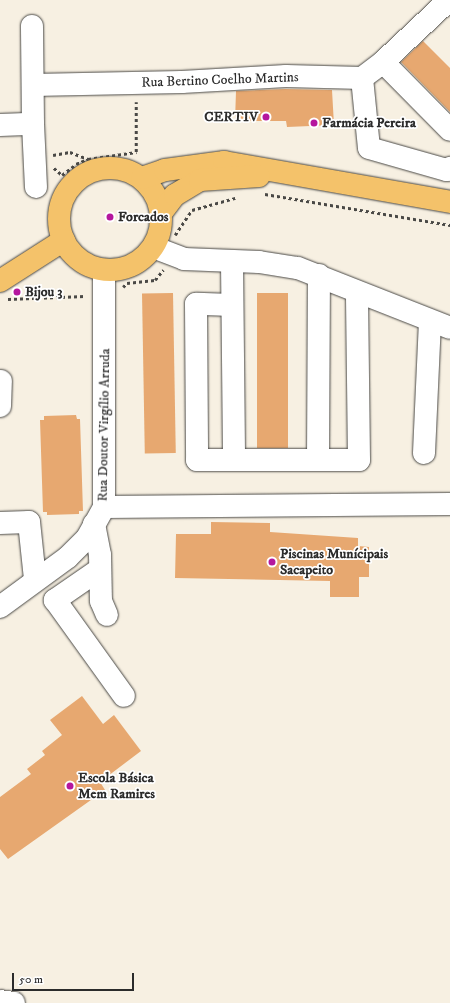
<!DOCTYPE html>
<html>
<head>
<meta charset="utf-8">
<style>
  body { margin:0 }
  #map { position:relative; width:450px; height:1003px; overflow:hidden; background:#f7f0e2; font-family:"IM FELL DW Pica",serif }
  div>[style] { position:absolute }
  .building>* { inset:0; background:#e7a870; transform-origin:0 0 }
  .path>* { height:2.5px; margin-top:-1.25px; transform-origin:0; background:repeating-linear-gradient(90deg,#4a4946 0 3px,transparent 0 6px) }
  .roads { filter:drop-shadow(0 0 1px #4a4946) drop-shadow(0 0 1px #4a4946) }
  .minor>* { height:22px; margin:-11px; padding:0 11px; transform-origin:11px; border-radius:11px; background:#fff }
  .major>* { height:22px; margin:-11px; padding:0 11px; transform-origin:11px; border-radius:11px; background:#f4c26a }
  .major>.ring { margin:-11px; padding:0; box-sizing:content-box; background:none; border:22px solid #f4c26a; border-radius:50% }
  .dots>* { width:11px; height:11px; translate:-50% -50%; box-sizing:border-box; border:2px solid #fff; border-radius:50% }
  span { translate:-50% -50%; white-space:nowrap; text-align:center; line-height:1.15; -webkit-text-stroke:3.5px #fff; paint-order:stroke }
  .street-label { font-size:14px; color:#2b2b2b }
  .poi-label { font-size:14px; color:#2b2b2b; font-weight:700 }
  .right { translate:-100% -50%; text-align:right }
  .left { translate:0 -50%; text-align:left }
  .scale { position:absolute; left:12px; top:973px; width:122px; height:18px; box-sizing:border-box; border:2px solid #2b2b2b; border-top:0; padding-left:5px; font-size:12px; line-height:14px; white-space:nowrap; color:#2b2b2b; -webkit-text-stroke:3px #fff; paint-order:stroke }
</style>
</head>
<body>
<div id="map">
  <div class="building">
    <div style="clip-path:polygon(423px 41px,450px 68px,450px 112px,401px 62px)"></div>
    <div style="clip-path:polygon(285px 89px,332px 90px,334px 125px,287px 127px,286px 121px,235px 121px,236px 91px)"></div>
    <div style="left:173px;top:293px;width:160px;height:31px;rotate:89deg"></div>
    <div style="left:257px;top:293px;width:31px;height:155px"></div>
    <div style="clip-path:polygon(76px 415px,77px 419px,80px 419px,83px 511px,79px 511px,79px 514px,47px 515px,47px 512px,43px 512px,40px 420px,44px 420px,44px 416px)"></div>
    <div style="clip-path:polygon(211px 522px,270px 523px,270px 532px,358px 538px,358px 546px,369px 547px,369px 577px,359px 577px,359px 597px,330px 597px,330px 581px,175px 578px,176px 534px,211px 534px)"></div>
    <div style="clip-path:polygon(82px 696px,103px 724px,114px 715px,141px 751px,100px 782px,105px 790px,8px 859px,0 849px,0 797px,31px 774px,27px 769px,45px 755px,42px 751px,62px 735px,50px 720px)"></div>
  </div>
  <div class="path">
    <div style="left:53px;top:155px;width:17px;rotate:-10deg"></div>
    <div style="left:70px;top:152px;width:19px;rotate:21deg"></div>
    <div style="left:54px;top:168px;width:11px;rotate:41deg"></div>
    <div style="left:62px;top:175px;width:18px;rotate:-38deg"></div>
    <div style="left:76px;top:164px;width:13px;rotate:-23deg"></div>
    <div style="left:88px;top:159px;width:49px;rotate:-8.3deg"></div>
    <div style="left:136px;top:152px;width:50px;rotate:-90deg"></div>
    <div style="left:265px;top:194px;width:188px;rotate:9.5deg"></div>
    <div style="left:175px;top:235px;width:30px;rotate:-56deg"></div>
    <div style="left:192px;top:210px;width:45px;rotate:-15.6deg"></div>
    <div style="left:123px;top:287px;width:6px;rotate:-45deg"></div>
    <div style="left:127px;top:283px;width:28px;rotate:-6deg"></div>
    <div style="left:155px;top:280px;width:13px;rotate:-51deg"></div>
    <div style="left:8px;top:299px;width:77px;rotate:-2.2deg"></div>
  </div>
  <div class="roads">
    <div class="minor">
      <div style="left:383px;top:62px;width:95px;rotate:45.4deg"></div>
      <div style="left:362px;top:78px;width:70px;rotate:84.3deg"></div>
      <div style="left:369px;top:148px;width:81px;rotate:15.8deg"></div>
      <div style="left:447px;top:170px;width:4px;rotate:-34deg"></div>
      <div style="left:33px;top:85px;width:149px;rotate:-1.2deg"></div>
      <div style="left:182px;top:82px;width:104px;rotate:-3.3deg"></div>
      <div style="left:286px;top:76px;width:76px;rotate:1.5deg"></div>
      <div style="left:362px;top:78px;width:26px;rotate:-37deg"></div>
      <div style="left:383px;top:62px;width:91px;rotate:-43.2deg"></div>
      <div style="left:33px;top:124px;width:63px;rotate:87.3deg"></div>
      <div style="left:0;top:125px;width:33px;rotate:-2deg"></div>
      <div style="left:33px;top:124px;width:98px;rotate:-90.6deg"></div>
      <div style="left:153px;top:247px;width:33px;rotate:21deg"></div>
      <div style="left:184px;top:259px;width:75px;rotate:2.3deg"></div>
      <div style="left:259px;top:262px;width:39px;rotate:9deg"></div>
      <div style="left:298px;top:268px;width:163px;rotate:21.5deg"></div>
      <div style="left:232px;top:262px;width:198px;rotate:89.4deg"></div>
      <div style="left:234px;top:460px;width:125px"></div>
      <div style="left:359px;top:460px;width:168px;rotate:-90.7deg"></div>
      <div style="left:232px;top:305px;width:36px;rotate:-178deg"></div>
      <div style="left:196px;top:304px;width:156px;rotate:89.6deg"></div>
      <div style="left:197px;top:460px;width:37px"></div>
      <div style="left:0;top:406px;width:25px;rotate:-88deg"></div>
      <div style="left:424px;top:453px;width:131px;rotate:-87.4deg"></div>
      <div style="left:318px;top:460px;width:185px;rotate:-89.7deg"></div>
      <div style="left:104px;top:507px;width:346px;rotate:-0.5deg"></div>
      <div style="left:0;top:523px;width:29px;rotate:-2deg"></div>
      <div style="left:29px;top:522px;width:57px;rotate:84deg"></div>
      <div style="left:94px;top:524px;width:32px;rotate:79deg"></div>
      <div style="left:100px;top:555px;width:46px;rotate:88.8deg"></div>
      <div style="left:101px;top:601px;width:15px;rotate:67deg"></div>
      <div style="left:100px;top:569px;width:55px;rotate:145.4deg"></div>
      <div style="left:55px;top:600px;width:118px;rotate:54.3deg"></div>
      <div style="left:0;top:607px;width:84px;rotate:-36.3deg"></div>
      <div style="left:68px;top:557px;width:27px;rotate:-45deg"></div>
      <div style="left:87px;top:538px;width:35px;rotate:-61deg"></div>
      <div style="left:104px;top:507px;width:237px;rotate:-90deg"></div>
      <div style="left:0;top:1001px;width:14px;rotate:8deg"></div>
    </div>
    <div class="major">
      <div class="ring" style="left:59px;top:168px;width:80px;height:80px"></div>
      <div style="left:142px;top:178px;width:24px;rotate:-19deg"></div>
      <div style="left:165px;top:170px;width:60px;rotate:-7.7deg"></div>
      <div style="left:224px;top:162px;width:230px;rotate:10deg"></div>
      <div style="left:162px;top:212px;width:21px;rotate:-53deg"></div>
      <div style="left:175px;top:195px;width:29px;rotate:-31deg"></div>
      <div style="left:200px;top:180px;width:59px;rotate:-3.9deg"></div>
      <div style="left:0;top:281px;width:76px;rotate:-32.6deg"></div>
    </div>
  </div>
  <div class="dots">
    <div style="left:266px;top:117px;background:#b5179e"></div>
    <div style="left:314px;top:123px;background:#b5179e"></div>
    <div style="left:110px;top:217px;background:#b5179e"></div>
    <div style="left:17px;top:292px;background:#b5179e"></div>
    <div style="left:272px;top:562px;background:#b5179e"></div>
    <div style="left:70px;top:786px;background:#b5179e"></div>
  </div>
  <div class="street-label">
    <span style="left:220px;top:80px;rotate:-2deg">Rua Bertino Coelho Martins</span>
    <span style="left:104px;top:425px;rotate:-89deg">Rua Doutor Virgílio Arruda</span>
  </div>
  <div class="poi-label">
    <span class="right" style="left:258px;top:117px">CERTIV</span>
    <span class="left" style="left:322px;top:123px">Farmácia Pereira</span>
    <span class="left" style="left:118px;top:217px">Forcados</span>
    <span class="left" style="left:25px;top:292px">Bijou 3</span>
    <span class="left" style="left:280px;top:562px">Piscinas Munícipais<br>Sacapeito</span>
    <span class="left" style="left:78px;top:786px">Escola Básica<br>Mem Ramires</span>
  </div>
  <div class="scale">50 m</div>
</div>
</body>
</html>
